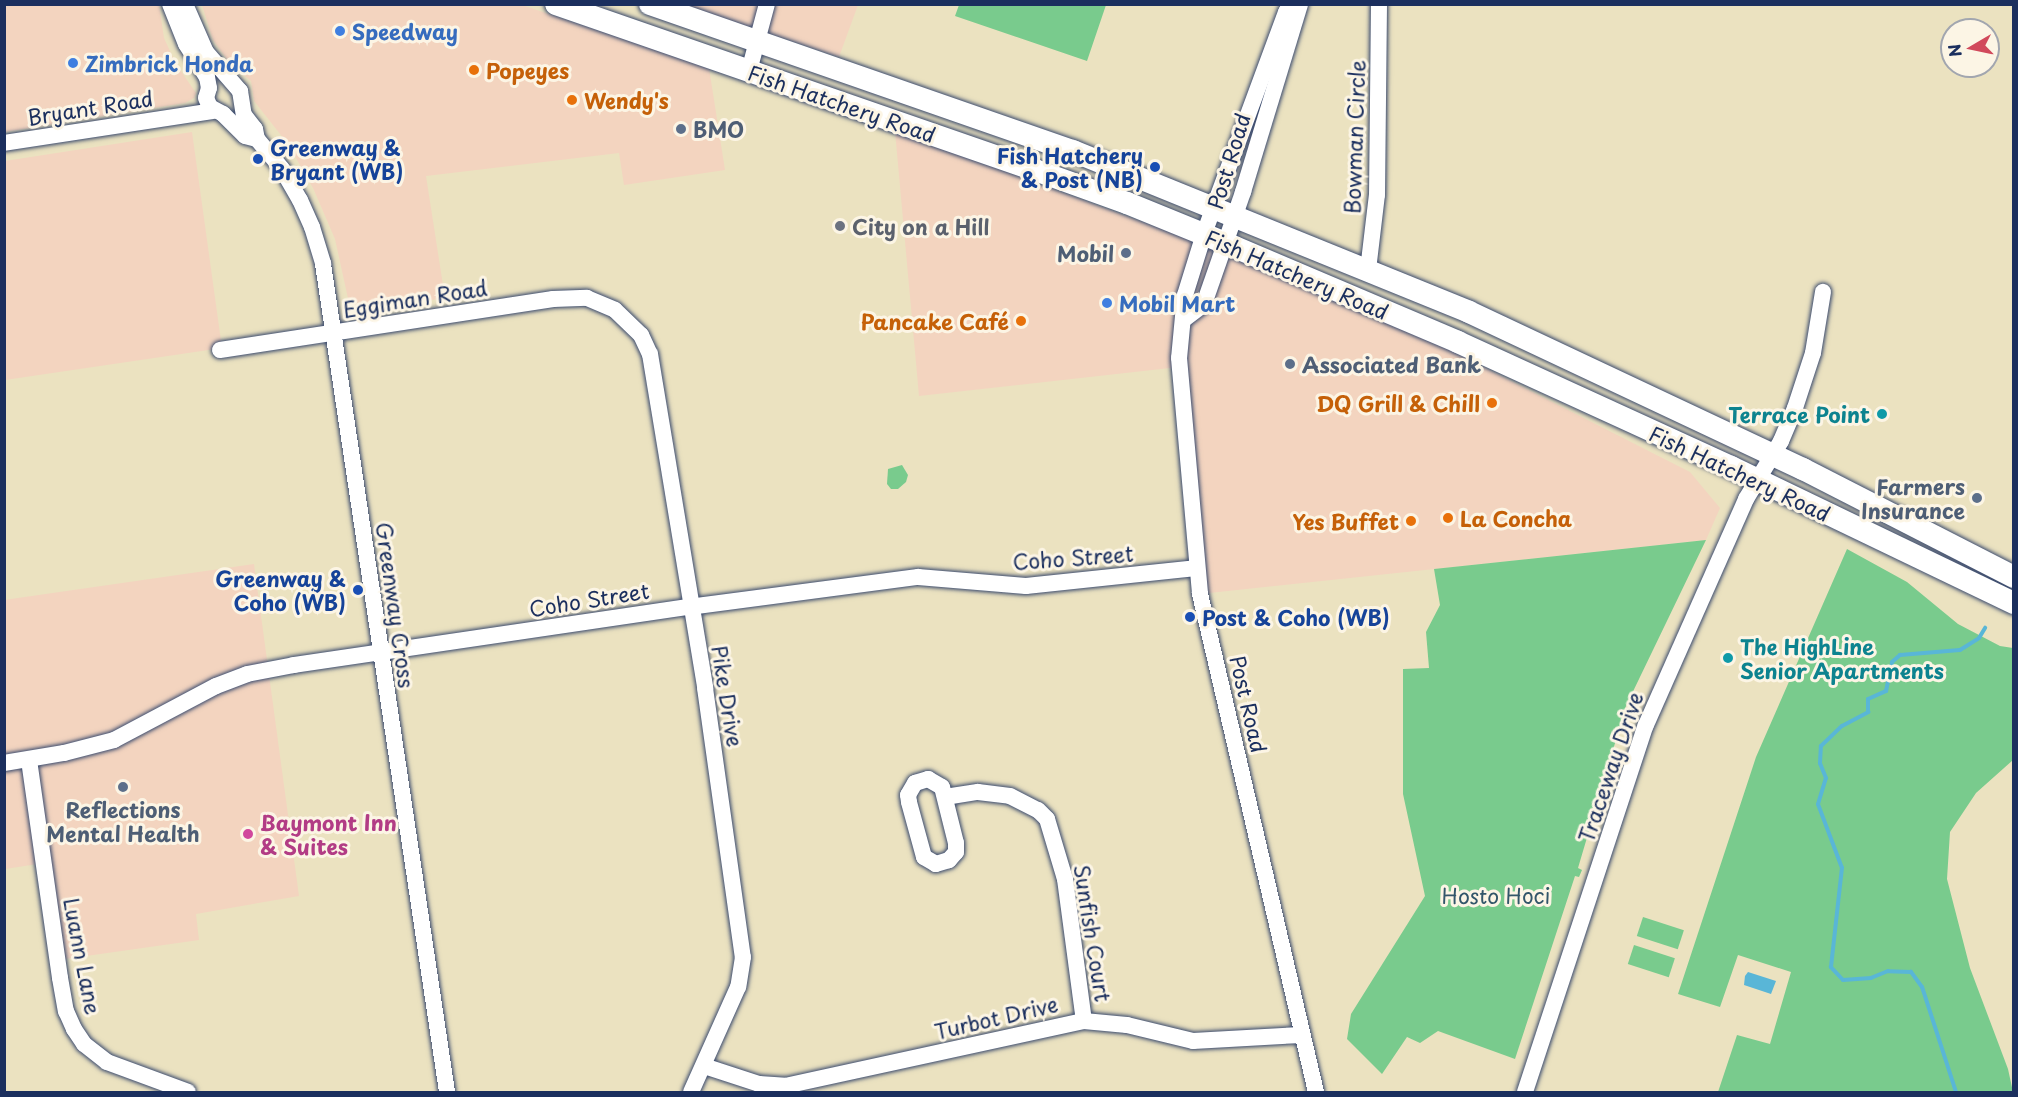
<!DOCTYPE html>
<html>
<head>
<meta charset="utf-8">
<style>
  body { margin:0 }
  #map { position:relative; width:2018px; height:1097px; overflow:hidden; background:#ebe2c0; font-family:"Playpen Sans",sans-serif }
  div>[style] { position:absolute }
  .built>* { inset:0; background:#f3d4bf }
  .green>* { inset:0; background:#79cb8d; transform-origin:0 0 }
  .water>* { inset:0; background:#59b6d7 }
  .stream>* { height:4px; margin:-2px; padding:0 2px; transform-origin:2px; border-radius:2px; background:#59b6d7 }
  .roads { filter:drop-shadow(0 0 2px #3a4a6d) drop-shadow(0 0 2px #3a4a6d) }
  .minor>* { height:16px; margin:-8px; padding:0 8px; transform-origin:8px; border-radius:8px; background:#fff }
  .major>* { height:22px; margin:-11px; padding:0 11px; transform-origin:11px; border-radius:11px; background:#fff }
  .dots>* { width:16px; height:16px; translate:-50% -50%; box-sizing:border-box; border:3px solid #fcf5e5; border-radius:50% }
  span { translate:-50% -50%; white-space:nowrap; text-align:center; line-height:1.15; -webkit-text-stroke:6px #fcf5e5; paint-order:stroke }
  .shop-label { font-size:21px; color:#366cbe; font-weight:700 }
  .left { translate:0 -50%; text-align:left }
  .food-label { font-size:21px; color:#c56008; font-weight:700 }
  .right { translate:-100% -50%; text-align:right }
  .street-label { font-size:21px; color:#1b2f5e }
  .service-label { font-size:21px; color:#4e5e75; font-weight:700 }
  .transit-label { font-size:21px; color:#164399; font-weight:700 }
  .worship-label { font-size:21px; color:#5b616d; font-weight:700 }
  .culture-label { font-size:21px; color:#0d838f; font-weight:700 }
  .hotel-label { font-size:21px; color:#b23c85; font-weight:700 }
  .park-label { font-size:21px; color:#32566a }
  .frame { position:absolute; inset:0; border:6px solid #1b2f5e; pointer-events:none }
  .north { position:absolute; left:1940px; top:18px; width:60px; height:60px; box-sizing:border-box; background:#fcf5e5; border:2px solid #a2a6af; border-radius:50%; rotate:261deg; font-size:16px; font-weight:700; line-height:24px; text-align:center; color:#1b2f5e }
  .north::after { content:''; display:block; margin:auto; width:21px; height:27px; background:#d1495b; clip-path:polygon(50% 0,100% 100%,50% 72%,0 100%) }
</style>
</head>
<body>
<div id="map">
  <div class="built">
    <div style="clip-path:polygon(5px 4px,159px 5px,164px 38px,176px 64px,196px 93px,194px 98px,185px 103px,5px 132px)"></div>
    <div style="clip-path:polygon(202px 5px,522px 5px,709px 68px,725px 170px,624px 185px,619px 153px,426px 176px,445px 298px,351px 312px,335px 239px,313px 188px,288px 144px,254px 101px,251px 81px,231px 65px,213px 40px)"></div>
    <div style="clip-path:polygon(685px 5px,858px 5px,839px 57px)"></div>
    <div style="clip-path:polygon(895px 131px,1186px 238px,1440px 345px,1690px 472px,1720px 508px,1706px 540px,1200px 594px,1179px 367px,919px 396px)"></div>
    <div style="clip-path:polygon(192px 132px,222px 348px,5px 380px,5px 161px)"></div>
    <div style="clip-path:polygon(254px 564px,299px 896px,196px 914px,199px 940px,58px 960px,44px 863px,5px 869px,4px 600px)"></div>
  </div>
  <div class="green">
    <div style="clip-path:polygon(959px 5px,959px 4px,1106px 5px,1087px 61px,955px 16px)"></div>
    <div style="clip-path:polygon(902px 465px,908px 475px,906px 482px,898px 489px,891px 489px,887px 484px,888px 469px)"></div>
    <div style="clip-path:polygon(1706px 540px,1626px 706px,1578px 868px,1582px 870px,1579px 877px,1575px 876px,1515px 1059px,1438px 1031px,1420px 1043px,1407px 1037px,1382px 1074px,1347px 1039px,1351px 1014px,1425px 896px,1403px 794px,1403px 669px,1429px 668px,1426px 632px,1440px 605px,1434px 569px)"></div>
    <div style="clip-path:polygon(1847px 549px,1907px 582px,1958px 624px,2000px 646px,2013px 648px,2013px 760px,1976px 793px,1950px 832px,1947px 879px,1970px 968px,2008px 1069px,2013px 1092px,1718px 1092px,1737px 1035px,1770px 1044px,1791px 972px,1738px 955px,1720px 1007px,1678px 994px,1756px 757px)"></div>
    <div style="left:1643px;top:917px;width:43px;height:20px;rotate:18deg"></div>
    <div style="left:1634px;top:945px;width:43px;height:20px;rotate:18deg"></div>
  </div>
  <div class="water">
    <div style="clip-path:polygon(1748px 972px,1776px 981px,1771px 994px,1744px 985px,1745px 976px)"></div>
  </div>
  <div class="stream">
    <div style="left:1956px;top:1092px;width:110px;rotate:-107.9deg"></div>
    <div style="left:1922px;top:987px;width:19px;rotate:-126deg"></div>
    <div style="left:1911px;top:972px;width:23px;rotate:-178deg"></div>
    <div style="left:1888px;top:971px;width:18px;rotate:158deg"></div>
    <div style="left:1871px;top:978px;width:28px;rotate:176deg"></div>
    <div style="left:1843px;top:980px;width:18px;rotate:-133deg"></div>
    <div style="left:1831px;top:967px;width:100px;rotate:-83.7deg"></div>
    <div style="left:1842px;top:868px;width:68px;rotate:-110.6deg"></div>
    <div style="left:1818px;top:804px;width:27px;rotate:-73deg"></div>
    <div style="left:1826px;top:778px;width:16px;rotate:-112deg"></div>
    <div style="left:1820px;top:763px;width:17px;rotate:-87deg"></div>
    <div style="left:1821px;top:746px;width:29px;rotate:-44deg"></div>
    <div style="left:1842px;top:726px;width:30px;rotate:-28deg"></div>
    <div style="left:1868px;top:712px;width:13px;rotate:-90deg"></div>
    <div style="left:1868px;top:699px;width:20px;rotate:-24deg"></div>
    <div style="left:1886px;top:691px;width:30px;rotate:-78deg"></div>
    <div style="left:1892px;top:662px;width:11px;rotate:-41deg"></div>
    <div style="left:1900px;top:655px;width:60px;rotate:-4.8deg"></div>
    <div style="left:1960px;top:650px;width:22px;rotate:-32deg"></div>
    <div style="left:1979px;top:638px;width:12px;rotate:-59deg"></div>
  </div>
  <div class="roads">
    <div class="minor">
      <div style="left:170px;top:4px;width:43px;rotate:68.2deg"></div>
      <div style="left:186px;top:44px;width:39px;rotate:58deg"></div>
      <div style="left:207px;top:77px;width:11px;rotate:80deg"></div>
      <div style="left:209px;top:88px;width:10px;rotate:107deg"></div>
      <div style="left:206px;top:98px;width:10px;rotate:66deg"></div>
      <div style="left:210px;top:107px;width:15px;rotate:28deg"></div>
      <div style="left:223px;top:114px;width:31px;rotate:45deg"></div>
      <div style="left:245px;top:136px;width:12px;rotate:14deg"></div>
      <div style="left:185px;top:4px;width:52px;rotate:66.4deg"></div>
      <div style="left:206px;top:52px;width:52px;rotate:48.9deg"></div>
      <div style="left:240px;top:91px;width:24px;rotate:81deg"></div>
      <div style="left:244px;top:115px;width:18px;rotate:52deg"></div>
      <div style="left:255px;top:129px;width:10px;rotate:79deg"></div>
      <div style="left:257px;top:139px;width:39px;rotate:50deg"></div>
      <div style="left:282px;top:169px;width:36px;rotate:60deg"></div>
      <div style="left:300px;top:200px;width:30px;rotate:66deg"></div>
      <div style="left:312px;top:227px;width:39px;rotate:73deg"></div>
      <div style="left:323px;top:264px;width:837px;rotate:81.48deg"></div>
      <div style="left:1291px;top:4px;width:9px;rotate:122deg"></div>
      <div style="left:1286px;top:12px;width:237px;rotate:110.3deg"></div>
      <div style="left:1204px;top:234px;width:64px;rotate:107.3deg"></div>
      <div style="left:1185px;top:295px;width:63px;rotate:95.4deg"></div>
      <div style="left:1179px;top:358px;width:237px;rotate:84.9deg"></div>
      <div style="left:1200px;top:594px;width:511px;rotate:76.89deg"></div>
      <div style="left:749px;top:71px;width:69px;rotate:-75deg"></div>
      <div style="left:4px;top:143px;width:211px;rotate:-8.7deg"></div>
      <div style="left:1368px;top:270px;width:76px;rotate:-83.2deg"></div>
      <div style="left:1377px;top:195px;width:191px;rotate:-89.4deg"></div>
      <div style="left:1183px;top:320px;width:26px;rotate:-37deg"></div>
      <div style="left:1204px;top:304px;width:119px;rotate:-70.8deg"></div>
      <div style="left:1243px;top:192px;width:196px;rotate:-73.1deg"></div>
      <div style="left:220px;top:350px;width:337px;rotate:-8.7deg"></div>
      <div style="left:553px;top:299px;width:34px;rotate:-2deg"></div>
      <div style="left:587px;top:298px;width:30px;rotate:23deg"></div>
      <div style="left:615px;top:310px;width:36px;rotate:44deg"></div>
      <div style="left:641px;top:335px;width:21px;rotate:65deg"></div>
      <div style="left:650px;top:354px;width:338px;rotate:80.6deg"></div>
      <div style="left:705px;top:688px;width:272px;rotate:82deg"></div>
      <div style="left:743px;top:957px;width:30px;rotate:99deg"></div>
      <div style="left:738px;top:987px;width:115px;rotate:114.1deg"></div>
      <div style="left:29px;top:760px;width:220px;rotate:81.9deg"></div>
      <div style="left:60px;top:978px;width:34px;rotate:80deg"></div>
      <div style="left:66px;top:1011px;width:20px;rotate:66deg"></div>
      <div style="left:74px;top:1029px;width:18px;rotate:56deg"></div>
      <div style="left:84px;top:1044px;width:29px;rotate:38deg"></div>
      <div style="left:107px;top:1062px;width:86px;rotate:20.3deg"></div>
      <div style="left:4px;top:763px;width:61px;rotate:-9.5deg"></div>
      <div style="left:64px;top:753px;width:52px;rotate:-14.6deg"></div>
      <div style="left:114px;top:740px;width:115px;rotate:-27.9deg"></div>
      <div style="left:216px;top:686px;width:33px;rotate:-21deg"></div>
      <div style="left:247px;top:674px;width:48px;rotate:-10.8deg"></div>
      <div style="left:294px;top:665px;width:399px;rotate:-8.4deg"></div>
      <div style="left:689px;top:607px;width:231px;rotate:-7.5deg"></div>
      <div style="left:918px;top:577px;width:108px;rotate:4.8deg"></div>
      <div style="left:1026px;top:586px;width:172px;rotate:-6deg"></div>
      <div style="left:928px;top:779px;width:16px;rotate:30deg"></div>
      <div style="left:942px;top:787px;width:58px;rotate:76deg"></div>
      <div style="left:956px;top:843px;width:9px;rotate:90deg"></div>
      <div style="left:956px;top:852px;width:11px;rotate:131deg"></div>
      <div style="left:949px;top:860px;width:14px;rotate:163deg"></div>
      <div style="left:936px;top:864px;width:14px;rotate:-150deg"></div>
      <div style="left:924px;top:857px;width:57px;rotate:-105.3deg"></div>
      <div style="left:909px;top:802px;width:7px;rotate:-98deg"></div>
      <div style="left:908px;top:795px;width:14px;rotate:-60deg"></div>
      <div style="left:915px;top:783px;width:14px;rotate:-17deg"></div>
      <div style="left:945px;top:797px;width:33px;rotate:-9deg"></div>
      <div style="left:978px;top:792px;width:32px;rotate:7deg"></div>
      <div style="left:1010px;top:796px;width:31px;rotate:27deg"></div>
      <div style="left:1038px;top:810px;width:13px;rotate:45deg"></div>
      <div style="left:1047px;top:819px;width:63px;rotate:73.3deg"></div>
      <div style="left:1065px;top:879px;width:143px;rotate:82.4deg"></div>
      <div style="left:704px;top:1066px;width:58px;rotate:18.1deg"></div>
      <div style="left:759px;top:1084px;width:26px;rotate:4deg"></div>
      <div style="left:785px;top:1086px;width:306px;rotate:-12.3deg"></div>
      <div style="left:1084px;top:1021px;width:43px;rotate:5.3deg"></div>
      <div style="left:1127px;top:1025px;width:68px;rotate:13.6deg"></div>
      <div style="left:1193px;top:1041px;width:109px;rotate:-3.2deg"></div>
      <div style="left:1525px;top:1092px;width:386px;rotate:-71.8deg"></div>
      <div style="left:1646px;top:725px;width:247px;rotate:-66.1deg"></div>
      <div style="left:1746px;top:499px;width:68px;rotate:-58.9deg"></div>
      <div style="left:1781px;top:441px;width:36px;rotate:-67deg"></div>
      <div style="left:1795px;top:408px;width:58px;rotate:-71.9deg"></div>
      <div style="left:1813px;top:353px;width:62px;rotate:-80.7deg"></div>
    </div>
    <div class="major">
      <div style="left:556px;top:4px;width:507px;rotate:19.11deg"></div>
      <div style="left:1035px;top:170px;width:98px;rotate:19.7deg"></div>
      <div style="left:1127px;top:203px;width:106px;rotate:22.2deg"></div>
      <div style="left:1225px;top:243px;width:253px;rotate:23deg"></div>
      <div style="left:1458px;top:342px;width:300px;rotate:24.6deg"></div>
      <div style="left:1731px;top:467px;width:314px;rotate:25.7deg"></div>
      <div style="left:650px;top:4px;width:448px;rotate:19.2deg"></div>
      <div style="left:1073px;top:151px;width:427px;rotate:22.1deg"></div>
      <div style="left:1469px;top:312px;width:369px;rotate:25.2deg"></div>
      <div style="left:1803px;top:469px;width:237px;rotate:27.1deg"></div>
    </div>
  </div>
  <div class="dots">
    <div style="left:340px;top:31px;background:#3f7fe0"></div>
    <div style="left:73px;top:63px;background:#3f7fe0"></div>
    <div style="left:474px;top:70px;background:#e8710a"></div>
    <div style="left:572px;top:100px;background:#e8710a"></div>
    <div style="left:681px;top:129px;background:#5c6f8a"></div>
    <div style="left:258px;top:159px;background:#1a4fb4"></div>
    <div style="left:1155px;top:167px;background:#1a4fb4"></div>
    <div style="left:840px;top:226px;background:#6b7280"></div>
    <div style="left:1126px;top:253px;background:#5c6f8a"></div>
    <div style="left:1107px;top:303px;background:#3f7fe0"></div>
    <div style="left:1021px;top:321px;background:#e8710a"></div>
    <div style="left:1290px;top:364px;background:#5c6f8a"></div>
    <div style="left:1492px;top:403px;background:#e8710a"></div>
    <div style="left:1882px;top:414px;background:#0f9aa8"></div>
    <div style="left:1977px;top:498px;background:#5c6f8a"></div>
    <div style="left:1448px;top:518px;background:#e8710a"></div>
    <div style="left:1411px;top:521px;background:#e8710a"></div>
    <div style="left:358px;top:590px;background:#1a4fb4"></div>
    <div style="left:1190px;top:617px;background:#1a4fb4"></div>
    <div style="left:1728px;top:658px;background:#0f9aa8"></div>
    <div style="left:123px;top:787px;background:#5c6f8a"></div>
    <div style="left:248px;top:834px;background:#d1479c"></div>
  </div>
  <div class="shop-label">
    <span class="left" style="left:352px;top:31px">Speedway</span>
    <span class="left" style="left:85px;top:63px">Zimbrick Honda</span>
    <span class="left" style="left:1119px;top:303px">Mobil Mart</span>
  </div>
  <div class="food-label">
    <span class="left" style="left:486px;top:70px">Popeyes</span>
    <span class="left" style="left:584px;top:100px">Wendy's</span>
    <span class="right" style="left:1009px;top:321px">Pancake Café</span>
    <span class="right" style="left:1480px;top:403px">DQ Grill &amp; Chill</span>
    <span class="left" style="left:1460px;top:518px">La Concha</span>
    <span class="right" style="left:1399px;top:521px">Yes Buffet</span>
  </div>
  <div class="street-label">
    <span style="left:842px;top:103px;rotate:19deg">Fish Hatchery Road</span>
    <span style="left:90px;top:107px;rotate:-9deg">Bryant Road</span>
    <span style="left:1354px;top:137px;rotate:-88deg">Bowman Circle</span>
    <span style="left:1228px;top:161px;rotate:-73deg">Post Road</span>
    <span style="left:1297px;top:274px;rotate:23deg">Fish Hatchery Road</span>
    <span style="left:415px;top:298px;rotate:-9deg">Eggiman Road</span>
    <span style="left:1740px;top:473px;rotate:25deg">Fish Hatchery Road</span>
    <span style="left:1073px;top:557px;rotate:-4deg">Coho Street</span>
    <span style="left:589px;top:599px;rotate:-9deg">Coho Street</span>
    <span style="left:396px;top:605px;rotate:82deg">Greenway Cross</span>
    <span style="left:728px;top:696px;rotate:81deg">Pike Drive</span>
    <span style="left:1249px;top:704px;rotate:77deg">Post Road</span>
    <span style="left:1610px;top:767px;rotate:-71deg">Traceway Drive</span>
    <span style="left:1093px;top:933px;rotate:81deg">Sunfish Court</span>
    <span style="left:83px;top:956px;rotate:79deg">Luann Lane</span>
    <span style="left:996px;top:1017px;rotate:-13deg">Turbot Drive</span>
  </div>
  <div class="service-label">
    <span class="left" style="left:693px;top:129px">BMO</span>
    <span class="right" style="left:1114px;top:253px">Mobil</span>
    <span class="left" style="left:1302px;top:364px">Associated Bank</span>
    <span class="right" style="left:1965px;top:498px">Farmers<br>Insurance</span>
    <span style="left:123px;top:821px">Reflections<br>Mental Health</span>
  </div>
  <div class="transit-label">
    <span class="left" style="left:270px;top:159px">Greenway &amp;<br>Bryant (WB)</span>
    <span class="right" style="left:1143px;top:167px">Fish Hatchery<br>&amp; Post (NB)</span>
    <span class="right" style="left:346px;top:590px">Greenway &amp;<br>Coho (WB)</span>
    <span class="left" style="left:1202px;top:617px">Post &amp; Coho (WB)</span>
  </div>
  <div class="worship-label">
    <span class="left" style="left:852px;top:226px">City on a Hill</span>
  </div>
  <div class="culture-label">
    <span class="right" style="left:1870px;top:414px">Terrace Point</span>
    <span class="left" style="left:1740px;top:658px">The HighLine<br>Senior Apartments</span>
  </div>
  <div class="hotel-label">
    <span class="left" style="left:260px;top:834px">Baymont Inn<br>&amp; Suites</span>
  </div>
  <div class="park-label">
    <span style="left:1496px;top:895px">Hosto Hoci</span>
  </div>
  <div class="frame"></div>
  <div class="north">N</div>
</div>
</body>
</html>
